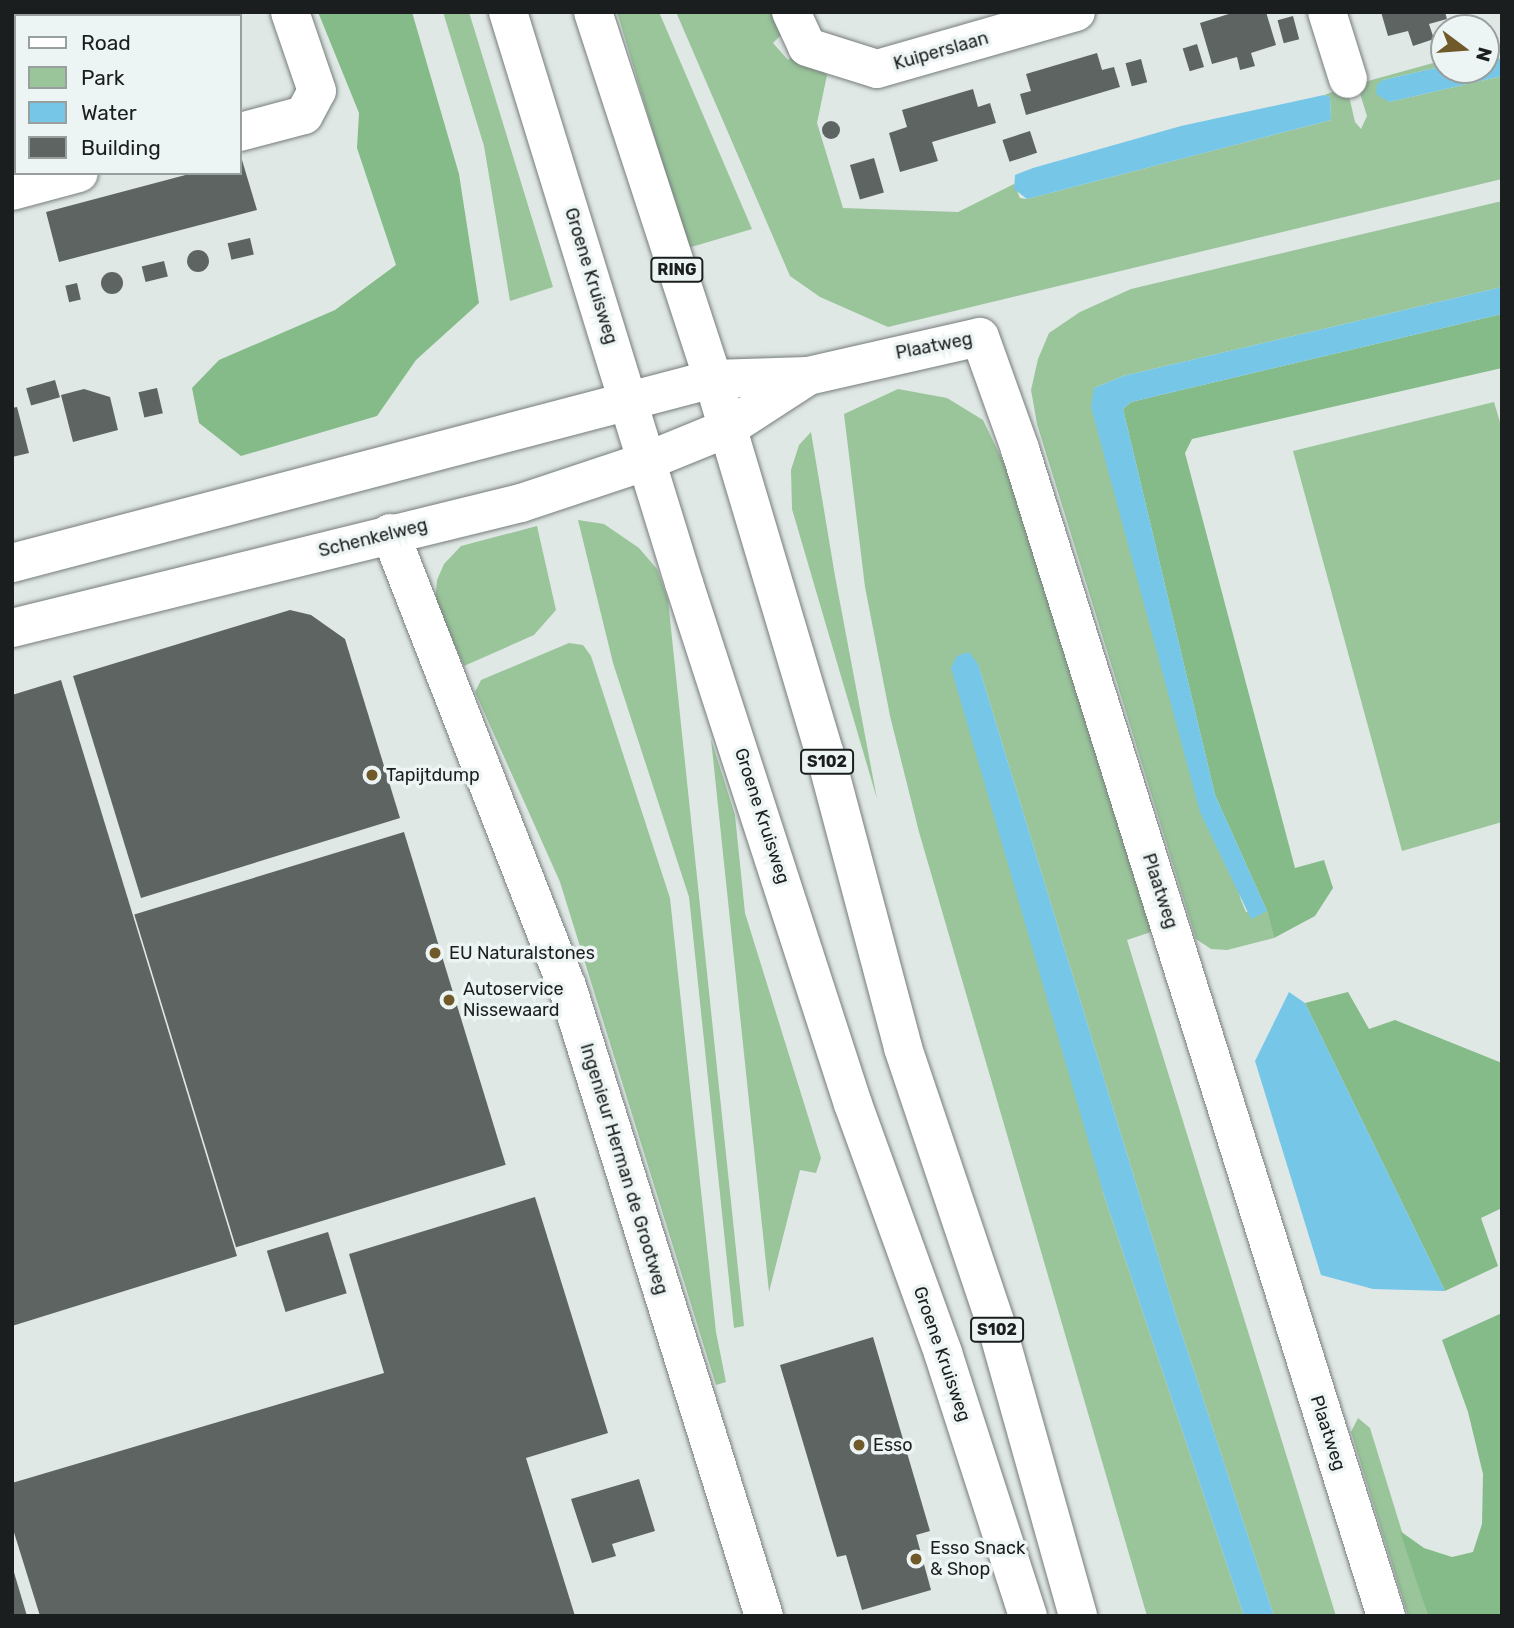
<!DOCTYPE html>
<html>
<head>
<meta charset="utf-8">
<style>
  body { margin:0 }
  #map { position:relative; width:1514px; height:1628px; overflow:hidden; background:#e0e8e6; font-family:Rubik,sans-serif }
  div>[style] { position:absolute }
  .green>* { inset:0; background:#9ac59b }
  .forest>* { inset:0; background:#85bb88 }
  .water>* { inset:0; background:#75c6e7 }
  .building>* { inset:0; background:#5e6461; transform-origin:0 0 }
  .round { border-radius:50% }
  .roads { filter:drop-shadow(0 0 2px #767d7c) drop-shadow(0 0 2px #767d7c) }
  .minor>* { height:38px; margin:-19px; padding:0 19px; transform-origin:19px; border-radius:19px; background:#fff }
  .major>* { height:38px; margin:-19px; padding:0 19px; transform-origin:19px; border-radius:19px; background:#fff }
  .dots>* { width:19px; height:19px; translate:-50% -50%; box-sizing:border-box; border:4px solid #edf5f4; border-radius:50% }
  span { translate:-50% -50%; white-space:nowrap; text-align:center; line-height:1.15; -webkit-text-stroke:7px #edf5f4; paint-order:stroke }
  .shield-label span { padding:2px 5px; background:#edf5f4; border:2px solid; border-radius:5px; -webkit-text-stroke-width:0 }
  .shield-label { font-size:16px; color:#1b1e1e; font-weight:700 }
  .street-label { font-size:18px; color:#1b1e1e }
  .poi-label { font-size:18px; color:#1b1e1e }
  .left { translate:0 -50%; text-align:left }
  .frame { position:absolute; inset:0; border:14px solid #1b1e1e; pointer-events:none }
  .legend { position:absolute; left:14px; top:14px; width:228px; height:161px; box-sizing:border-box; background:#edf5f4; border:2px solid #999f9e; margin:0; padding:9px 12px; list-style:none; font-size:21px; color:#1b1e1e }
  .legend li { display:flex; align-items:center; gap:14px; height:35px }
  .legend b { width:35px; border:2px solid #999f9e }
  .north { position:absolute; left:1430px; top:14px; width:70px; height:70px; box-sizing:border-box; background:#edf5f4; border:2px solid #999f9e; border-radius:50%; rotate:106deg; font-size:19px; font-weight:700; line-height:28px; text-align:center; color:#1b1e1e }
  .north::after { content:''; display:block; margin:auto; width:24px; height:32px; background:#705a2a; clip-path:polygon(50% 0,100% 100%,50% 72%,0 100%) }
</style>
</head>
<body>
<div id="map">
  <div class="green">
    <div style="clip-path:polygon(443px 12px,469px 12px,553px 287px,510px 301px,484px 146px)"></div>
    <div style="clip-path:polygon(617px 12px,659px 12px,752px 229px,688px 248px)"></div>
    <div style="clip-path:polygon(676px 12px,775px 12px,784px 32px,773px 43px,788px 60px,797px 51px,827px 75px,817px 123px,843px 208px,958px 212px,1014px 184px,1020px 198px,1027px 199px,1331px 120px,1330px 97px,1324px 95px,1347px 87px,1355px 122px,1361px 129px,1367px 116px,1357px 84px,1444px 60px,1444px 66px,1383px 80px,1389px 102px,1502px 76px,1502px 179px,888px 327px,820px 297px,790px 276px)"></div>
    <div style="clip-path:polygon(1502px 201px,1502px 287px,1123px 376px,1094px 388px,1241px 900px,1246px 912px,1267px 911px,1274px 938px,1227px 950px,1211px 949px,1196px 939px,1037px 424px,1031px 390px,1038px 359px,1049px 333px,1080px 312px,1131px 289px)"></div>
    <div style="clip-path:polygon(898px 389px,947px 398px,983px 420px,1011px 478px,1154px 931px,1127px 940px,1336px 1616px,1274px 1616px,1178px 1322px,978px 664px,1104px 1195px,1244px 1616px,1147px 1616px,919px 832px,890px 716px,865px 587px,844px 414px)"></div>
    <div style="clip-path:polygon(1494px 402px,1502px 429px,1502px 822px,1402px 851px,1293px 451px)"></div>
    <div style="clip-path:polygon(811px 432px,835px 576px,877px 799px,792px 509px,791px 470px,799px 445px)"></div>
    <div style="clip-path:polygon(578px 520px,604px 524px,639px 548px,657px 569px,668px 600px,744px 1326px,734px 1328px,689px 897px,613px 663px)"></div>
    <div style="clip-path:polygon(537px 526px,556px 610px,534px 635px,464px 666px,435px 602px,437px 580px,444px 564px,461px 546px)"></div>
    <div style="clip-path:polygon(569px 643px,583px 645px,591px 656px,670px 898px,716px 1332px,726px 1382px,716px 1385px,560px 882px,475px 692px,481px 680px)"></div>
    <div style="clip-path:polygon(711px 739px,735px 815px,745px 913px,821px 1158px,816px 1173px,800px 1170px,769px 1292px)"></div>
    <div style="clip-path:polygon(1358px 1418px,1370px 1428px,1428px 1616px,1408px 1616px,1351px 1432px)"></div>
  </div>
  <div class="forest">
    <div style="clip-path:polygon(318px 12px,412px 12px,459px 174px,479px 303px,416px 360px,377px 416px,241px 456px,199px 423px,192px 388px,219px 360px,335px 310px,396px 265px,357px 148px,359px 113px)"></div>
    <div style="clip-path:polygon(1502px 314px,1502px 368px,1192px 439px,1185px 453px,1295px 868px,1324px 860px,1333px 888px,1315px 916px,1274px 938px,1267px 911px,1215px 795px,1123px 409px,1131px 402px)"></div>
    <div style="clip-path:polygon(1348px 992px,1369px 1029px,1395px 1020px,1502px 1063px,1502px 1208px,1481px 1218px,1498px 1266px,1445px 1291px,1305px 1003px)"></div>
    <div style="clip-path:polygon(1502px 1313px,1502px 1616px,1428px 1616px,1400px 1531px,1424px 1548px,1452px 1557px,1473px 1552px,1482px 1524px,1483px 1474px,1468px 1412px,1442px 1340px)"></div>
  </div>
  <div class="water">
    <div style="clip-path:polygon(1502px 58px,1502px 76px,1389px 102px,1376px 94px,1377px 85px,1383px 80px,1444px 66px,1444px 70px,1486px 70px,1486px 62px)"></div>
    <div style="clip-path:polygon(1324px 95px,1330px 97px,1331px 120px,1027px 199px,1014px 189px,1015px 175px,1033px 168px,1181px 126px)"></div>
    <div style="clip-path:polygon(1502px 287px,1502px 314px,1131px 402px,1123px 409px,1215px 795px,1267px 911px,1251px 919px,1200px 812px,1091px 407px,1094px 388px,1123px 376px)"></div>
    <div style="clip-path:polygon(969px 652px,978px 664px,1178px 1322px,1274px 1616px,1244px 1616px,1104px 1195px,951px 668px,957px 656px)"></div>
    <div style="clip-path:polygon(1289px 992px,1305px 1003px,1445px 1291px,1373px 1289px,1321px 1275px,1255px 1061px)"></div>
  </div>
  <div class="building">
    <div style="clip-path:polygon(1235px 12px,1266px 12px,1276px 45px,1251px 53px,1255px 66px,1240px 70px,1237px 57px,1212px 64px,1200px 23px)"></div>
    <div style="clip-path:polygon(1381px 12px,1445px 12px,1447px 19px,1429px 24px,1434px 39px,1413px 46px,1408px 31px,1388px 36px)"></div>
    <div style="left:1293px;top:16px;width:24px;height:16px;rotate:75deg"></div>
    <div style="left:1197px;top:44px;width:24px;height:15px;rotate:73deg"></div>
    <div style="clip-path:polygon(1097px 53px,1102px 70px,1114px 67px,1120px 87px,1026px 115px,1020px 94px,1031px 91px,1026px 74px)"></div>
    <div style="left:1141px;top:59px;width:24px;height:16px;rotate:75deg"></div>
    <div style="left:16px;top:87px;width:52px;height:4px;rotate:90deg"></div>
    <div style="clip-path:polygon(973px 89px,978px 107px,990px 103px,996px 123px,932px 142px,938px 161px,900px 172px,889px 133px,907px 127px,902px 110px)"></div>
    <div class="round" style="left:822px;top:121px;width:18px;height:18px"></div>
    <div style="left:1030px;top:131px;width:23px;height:29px;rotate:72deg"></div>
    <div style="left:874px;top:158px;width:36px;height:25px;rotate:74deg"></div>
    <div style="clip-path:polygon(242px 160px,257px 210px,59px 262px,46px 212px,193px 173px,240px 173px)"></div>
    <div style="left:250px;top:238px;width:17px;height:23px;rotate:77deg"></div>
    <div class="round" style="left:187px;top:250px;width:22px;height:22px"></div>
    <div style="left:164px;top:261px;width:16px;height:23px;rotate:76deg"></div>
    <div class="round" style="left:101px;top:272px;width:22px;height:22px"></div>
    <div style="left:77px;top:283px;width:17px;height:12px;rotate:77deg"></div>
    <div style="left:55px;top:380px;width:18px;height:30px;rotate:74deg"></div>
    <div style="left:157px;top:388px;width:26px;height:19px;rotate:77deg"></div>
    <div style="clip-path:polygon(84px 389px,110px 397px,118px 430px,73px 442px,61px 395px)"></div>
    <div style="clip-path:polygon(17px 407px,29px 453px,12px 457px,12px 408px)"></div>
    <div style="clip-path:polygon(290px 610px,311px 615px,345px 639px,400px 818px,141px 898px,73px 676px)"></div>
    <div style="clip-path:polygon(61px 680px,237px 1256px,12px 1326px,12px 695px)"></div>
    <div style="left:404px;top:832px;width:348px;height:282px;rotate:73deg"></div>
    <div style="clip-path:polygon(535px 1197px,608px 1433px,526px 1458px,575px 1616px,40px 1616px,12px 1526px,12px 1483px,384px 1373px,349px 1254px)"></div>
    <div style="left:328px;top:1232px;width:64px;height:64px;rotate:73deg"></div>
    <div style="clip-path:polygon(873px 1337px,930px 1531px,916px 1535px,931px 1590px,862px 1610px,846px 1555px,837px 1557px,780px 1365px)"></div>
    <div style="clip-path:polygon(639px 1479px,655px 1531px,612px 1544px,616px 1556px,592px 1563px,571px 1499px)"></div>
    <div style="clip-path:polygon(12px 1569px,13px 1569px,27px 1616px,12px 1616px)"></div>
  </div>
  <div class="roads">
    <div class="minor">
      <div style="left:791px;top:12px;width:38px;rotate:65deg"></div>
      <div style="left:807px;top:47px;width:73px;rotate:17.4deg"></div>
      <div style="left:877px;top:69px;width:207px;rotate:-16deg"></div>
      <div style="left:1327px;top:12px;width:70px;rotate:72.6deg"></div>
      <div style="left:240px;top:132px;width:66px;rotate:-14.9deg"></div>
      <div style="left:304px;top:115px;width:27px;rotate:-62deg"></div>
      <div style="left:317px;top:91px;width:83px;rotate:-108.9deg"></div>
      <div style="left:12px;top:191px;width:69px;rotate:-15deg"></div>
      <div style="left:713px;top:379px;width:95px;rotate:-1.8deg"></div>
      <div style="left:808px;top:376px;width:176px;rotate:-12.8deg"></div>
      <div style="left:980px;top:337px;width:119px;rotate:70.3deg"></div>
      <div style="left:1020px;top:449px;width:1223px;rotate:72.59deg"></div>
      <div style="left:728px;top:428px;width:95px;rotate:-33deg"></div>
      <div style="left:390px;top:533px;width:486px;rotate:68.7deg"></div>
      <div style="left:567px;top:986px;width:660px;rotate:72.64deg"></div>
    </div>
    <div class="major">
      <div style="left:508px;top:12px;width:598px;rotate:72.87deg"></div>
      <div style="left:684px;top:583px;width:548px;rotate:72.03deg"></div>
      <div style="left:853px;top:1104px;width:265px;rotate:70.1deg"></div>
      <div style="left:943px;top:1353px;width:276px;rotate:72.1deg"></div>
      <div style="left:593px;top:12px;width:386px;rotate:71.9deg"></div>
      <div style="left:713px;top:379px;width:391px;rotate:73.4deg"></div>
      <div style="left:825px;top:754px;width:304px;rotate:75.1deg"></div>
      <div style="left:903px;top:1048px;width:299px;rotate:71.4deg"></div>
      <div style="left:998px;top:1331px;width:296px;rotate:74.3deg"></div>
      <div style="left:12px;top:563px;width:725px;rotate:-14.71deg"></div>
      <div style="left:12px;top:628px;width:524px;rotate:-13.8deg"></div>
      <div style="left:521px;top:503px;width:133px;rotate:-18.4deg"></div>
      <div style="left:647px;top:461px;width:87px;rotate:-22.2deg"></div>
    </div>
  </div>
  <div class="dots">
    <div style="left:372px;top:775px;background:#705a2a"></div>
    <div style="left:435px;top:953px;background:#705a2a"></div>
    <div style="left:449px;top:1000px;background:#705a2a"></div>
    <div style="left:859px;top:1445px;background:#705a2a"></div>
    <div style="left:916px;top:1559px;background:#705a2a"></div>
  </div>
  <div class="shield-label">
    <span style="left:677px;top:270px">RING</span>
    <span style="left:827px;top:762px">S102</span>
    <span style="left:997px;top:1330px">S102</span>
  </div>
  <div class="street-label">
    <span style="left:941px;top:51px;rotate:-16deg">Kuiperslaan</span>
    <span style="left:591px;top:276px;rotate:73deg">Groene Kruisweg</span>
    <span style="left:934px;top:346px;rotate:-11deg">Plaatweg</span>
    <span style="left:373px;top:538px;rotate:-14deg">Schenkelweg</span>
    <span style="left:762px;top:816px;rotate:72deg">Groene Kruisweg</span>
    <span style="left:1160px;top:891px;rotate:72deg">Plaatweg</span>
    <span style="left:624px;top:1169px;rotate:73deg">Ingenieur Herman de Grootweg</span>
    <span style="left:942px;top:1354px;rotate:71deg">Groene Kruisweg</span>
    <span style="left:1328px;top:1433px;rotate:72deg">Plaatweg</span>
  </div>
  <div class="poi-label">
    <span class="left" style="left:386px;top:775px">Tapijtdump</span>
    <span class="left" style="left:449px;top:953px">EU Naturalstones</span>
    <span class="left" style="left:463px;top:1000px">Autoservice<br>Nissewaard</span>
    <span class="left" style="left:873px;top:1445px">Esso</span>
    <span class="left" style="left:930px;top:1559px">Esso Snack<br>&amp; Shop</span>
  </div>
  <div class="frame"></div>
  <ul class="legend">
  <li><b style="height:9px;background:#fff"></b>Road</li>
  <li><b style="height:19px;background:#9ac59b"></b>Park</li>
  <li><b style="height:19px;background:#75c6e7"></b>Water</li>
  <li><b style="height:19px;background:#5e6461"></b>Building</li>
  </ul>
  <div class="north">N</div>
</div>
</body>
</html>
